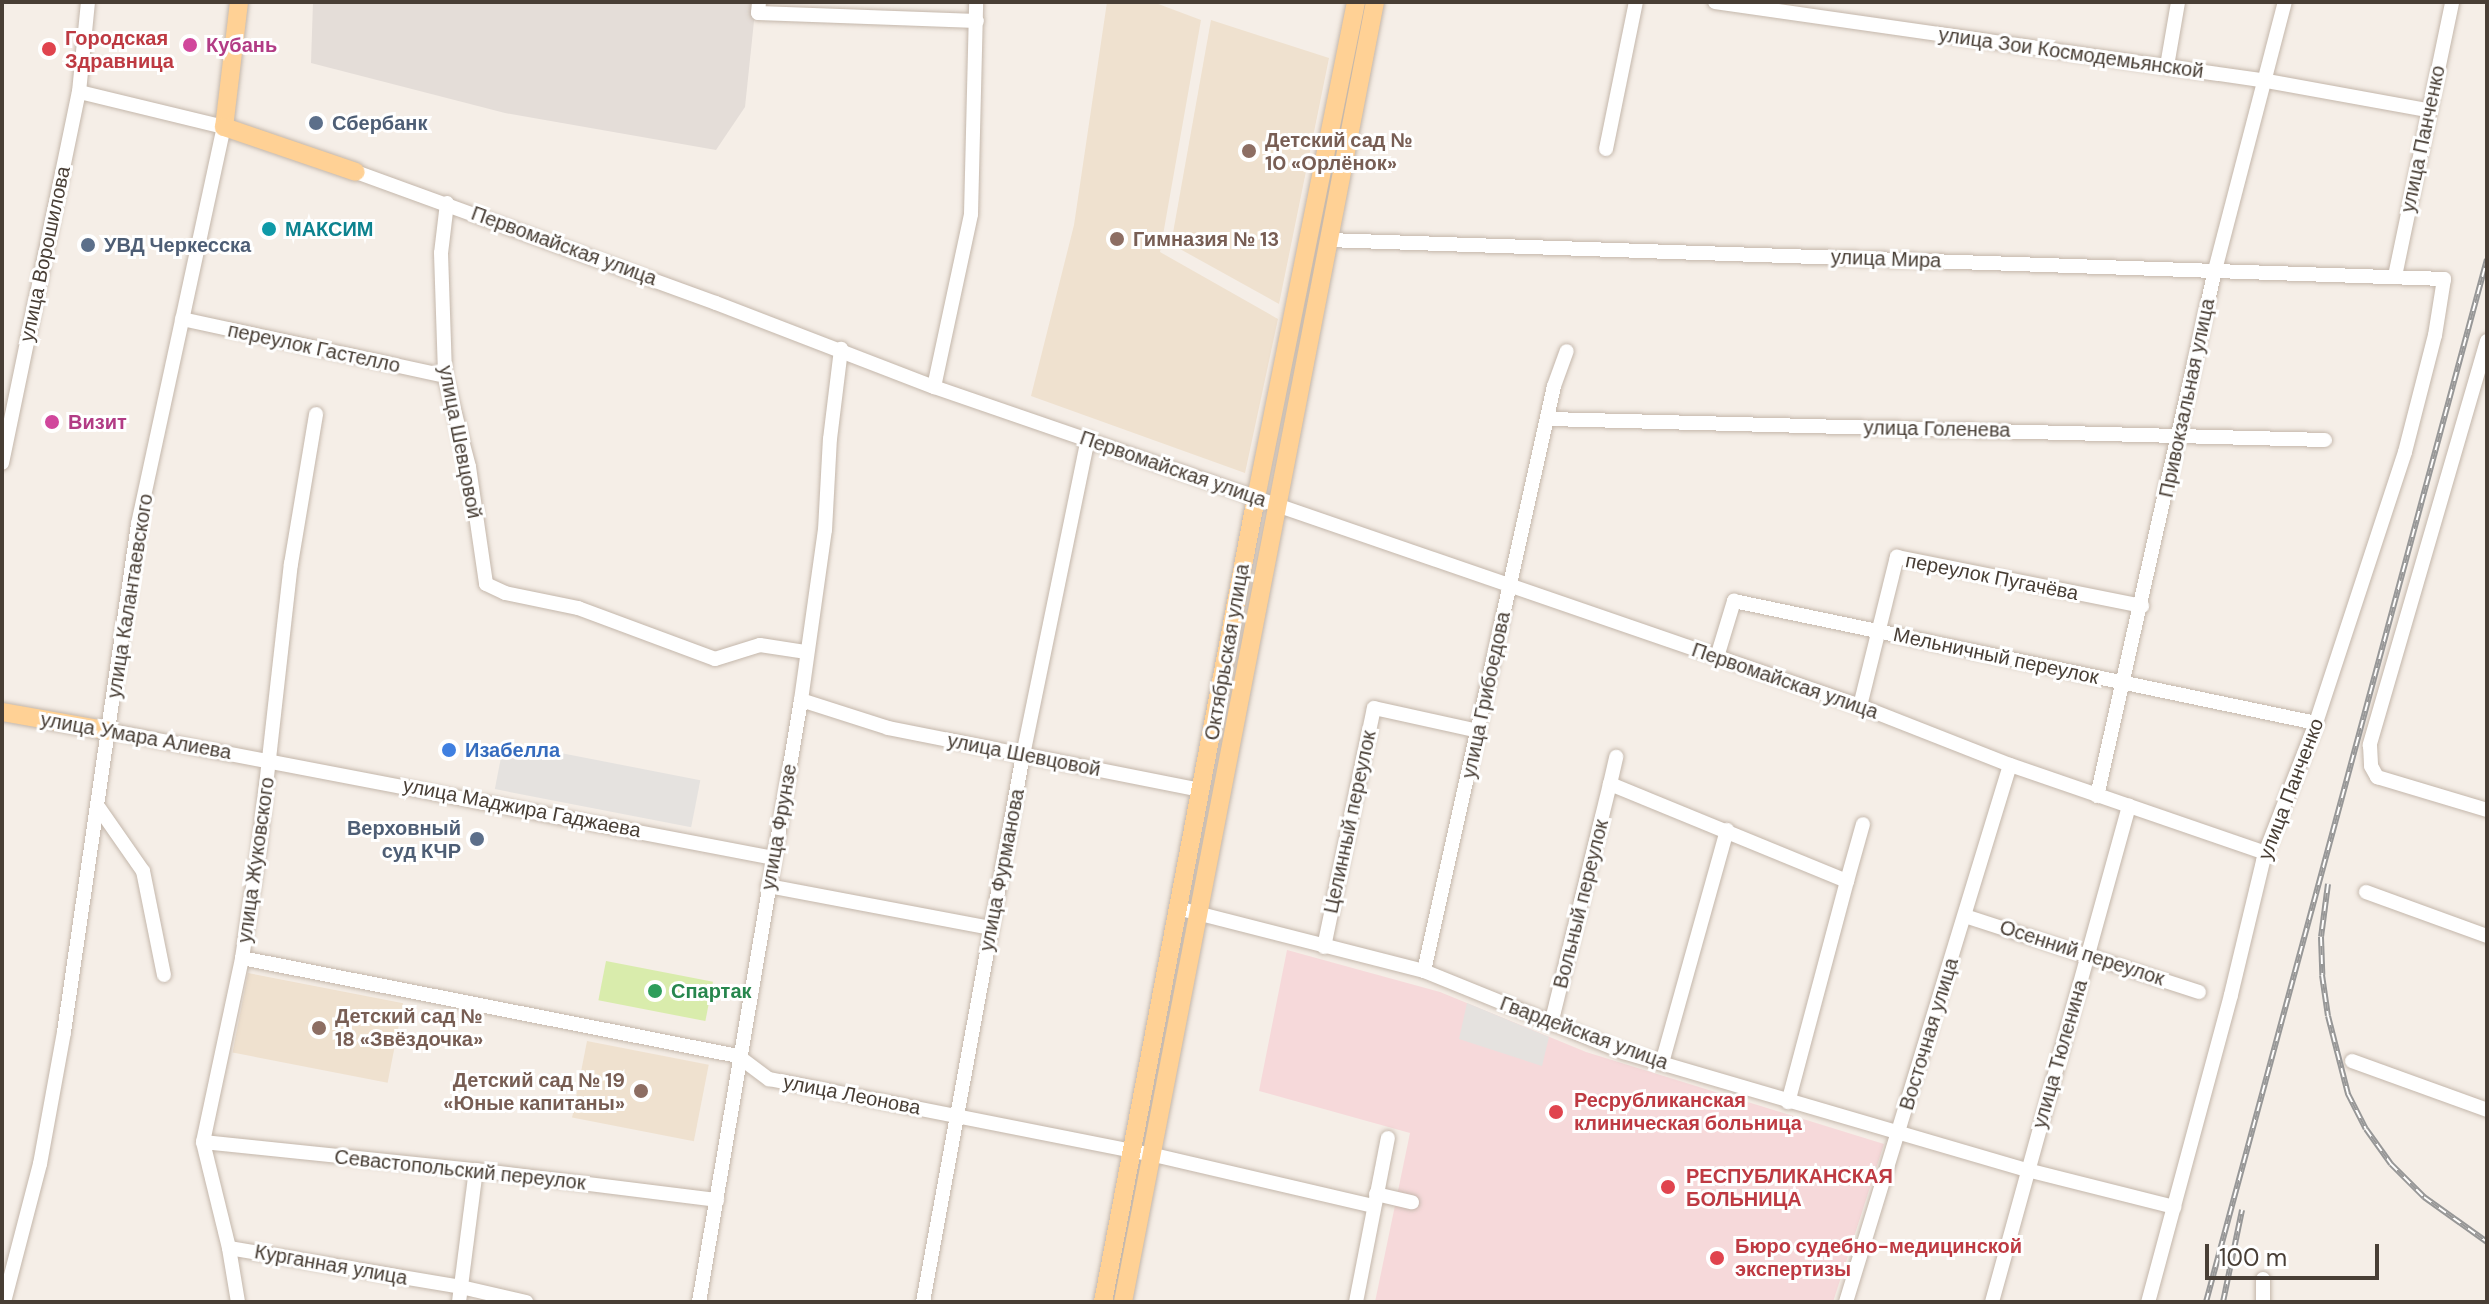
<!DOCTYPE html>
<html>
<head>
<meta charset="utf-8">
<style>
  body { margin:0 }
  #map { position:relative; width:2489px; height:1304px; overflow:hidden; background:#f5eee7; font-family:"DM Sans",sans-serif }
  div>[style] { position:absolute }
  .industrial>* { inset:0; background:#e4ddd8 }
  .education>* { inset:0; background:#efe1cf; transform-origin:0 0 }
  .medical>* { inset:0; background:#f6d9da }
  .green>* { inset:0; background:#d9ecac; transform-origin:0 0 }
  .parking>* { inset:0; background:#e5e2df; transform-origin:0 0 }
  .roads { filter:drop-shadow(0 0 2px #c4b7ab) drop-shadow(0 0 2px #c4b7ab) }
  .minor>* { height:14px; margin:-7px; padding:0 7px; transform-origin:7px; border-radius:7px; background:#fff }
  .major>* { height:18px; margin:-9px; padding:0 9px; transform-origin:9px; border-radius:9px; background:#ffd195 }
  .rail>* { height:6px; margin-top:-3px; transform-origin:0; background:repeating-linear-gradient(90deg,#fff 0 9px,#979797 0 18px); box-sizing:border-box; border-block:2px solid #979797 }
  .dots>* { width:22px; height:22px; translate:-50% -50%; box-sizing:border-box; border:4px solid #fff; border-radius:50% }
  span { translate:-50% -50%; white-space:nowrap; text-align:center; line-height:1.15; -webkit-text-stroke:6px #fff; paint-order:stroke }
  .health-label { font-size:20px; color:#be3a42; font-weight:700 }
  .left { translate:0 -50%; text-align:left }
  .hotel-label { font-size:20px; color:#b23c85; font-weight:700 }
  .street-label { font-size:20px; color:#483e35 }
  .service-label { font-size:20px; color:#4e5e75; font-weight:700 }
  .right { translate:-100% -50%; text-align:right }
  .education-label { font-size:20px; color:#785e54; font-weight:700 }
  .culture-label { font-size:20px; color:#0d838f; font-weight:700 }
  .shop-label { font-size:20px; color:#366cbe; font-weight:700 }
  .leisure-label { font-size:20px; color:#27864d; font-weight:700 }
  .frame { position:absolute; inset:0; border:4px solid #483e35; pointer-events:none }
  .scale { position:absolute; left:2205px; top:1244px; width:174px; height:36px; box-sizing:border-box; border:4px solid #483e35; border-top:0; padding-left:10px; font-size:24px; line-height:28px; white-space:nowrap; color:#483e35; -webkit-text-stroke:6px #fff; paint-order:stroke }
</style>
</head>
<body>
<div id="map">
  <div class="industrial">
    <div style="clip-path:polygon(313px 2px,756px 2px,745px 107px,716px 150px,505px 113px,311px 63px)"></div>
  </div>
  <div class="education">
    <div style="clip-path:polygon(1107px 2px,1153px 2px,1201px 20px,1160px 252px,1278px 319px,1245px 473px,1031px 396px,1074px 225px)"></div>
    <div style="clip-path:polygon(1211px 20px,1329px 58px,1279px 304px,1171px 244px)"></div>
    <div style="left:248px;top:973px;width:158px;height:81px;rotate:11deg"></div>
    <div style="left:587px;top:1041px;width:124px;height:78px;rotate:11deg"></div>
  </div>
  <div class="medical">
    <div style="clip-path:polygon(1287px 950px,1440px 992px,1586px 1052px,1884px 1144px,1833px 1302px,1375px 1302px,1410px 1133px,1259px 1091px)"></div>
  </div>
  <div class="green">
    <div style="left:606px;top:961px;width:109px;height:40px;rotate:11deg"></div>
  </div>
  <div class="parking">
    <div style="left:504px;top:742px;width:200px;height:48px;rotate:11deg"></div>
    <div style="clip-path:polygon(1467px 1003px,1549px 1037px,1542px 1066px,1459px 1039px)"></div>
  </div>
  <div class="roads">
    <div class="minor">
      <div style="left:759px;top:2px;width:11px;rotate:95deg"></div>
      <div style="left:758px;top:13px;width:219px;rotate:2.1deg"></div>
      <div style="left:1715px;top:2px;width:558px;rotate:8.14deg"></div>
      <div style="left:2267px;top:81px;width:163px;rotate:10.3deg"></div>
      <div style="left:2167px;top:66px;width:65px;rotate:-80.2deg"></div>
      <div style="left:1606px;top:149px;width:150px;rotate:-78.5deg"></div>
      <div style="left:356px;top:172px;width:383px;rotate:20deg"></div>
      <div style="left:716px;top:303px;width:234px;rotate:21.1deg"></div>
      <div style="left:934px;top:387px;width:979px;rotate:19.01deg"></div>
      <div style="left:1860px;top:706px;width:161px;rotate:21.5deg"></div>
      <div style="left:2010px;top:765px;width:270px;rotate:19deg"></div>
      <div style="left:447px;top:203px;width:50px;rotate:96.8deg"></div>
      <div style="left:441px;top:253px;width:123px;rotate:88.1deg"></div>
      <div style="left:445px;top:376px;width:94px;rotate:75.2deg"></div>
      <div style="left:469px;top:467px;width:118px;rotate:81.7deg"></div>
      <div style="left:486px;top:584px;width:21px;rotate:25deg"></div>
      <div style="left:505px;top:593px;width:75px;rotate:11.6deg"></div>
      <div style="left:578px;top:608px;width:146px;rotate:20.4deg"></div>
      <div style="left:715px;top:659px;width:47px;rotate:-17.3deg"></div>
      <div style="left:760px;top:645px;width:47px;rotate:8.7deg"></div>
      <div style="left:1328px;top:240px;width:1117px;rotate:2deg"></div>
      <div style="left:2444px;top:279px;width:57px;rotate:99.1deg"></div>
      <div style="left:2435px;top:335px;width:121px;rotate:104.4deg"></div>
      <div style="left:2405px;top:452px;width:285px;rotate:108.2deg"></div>
      <div style="left:2316px;top:723px;width:140px;rotate:111.4deg"></div>
      <div style="left:2265px;top:853px;width:146px;rotate:103.5deg"></div>
      <div style="left:2231px;top:995px;width:318px;rotate:105.1deg"></div>
      <div style="left:2395px;top:276px;width:280px;rotate:-78.2deg"></div>
      <div style="left:182px;top:319px;width:269px;rotate:12.2deg"></div>
      <div style="left:2487px;top:341px;width:421px;rotate:106.2deg"></div>
      <div style="left:2370px;top:745px;width:21px;rotate:87deg"></div>
      <div style="left:2371px;top:766px;width:13px;rotate:61deg"></div>
      <div style="left:2377px;top:777px;width:115px;rotate:16.7deg"></div>
      <div style="left:934px;top:387px;width:177px;rotate:-77.9deg"></div>
      <div style="left:971px;top:214px;width:212px;rotate:-88.6deg"></div>
      <div style="left:1549px;top:419px;width:776px;rotate:1.55deg"></div>
      <div style="left:2px;top:463px;width:379px;rotate:-78.3deg"></div>
      <div style="left:79px;top:92px;width:90px;rotate:-84.3deg"></div>
      <div style="left:1717px;top:657px;width:59px;rotate:-73.1deg"></div>
      <div style="left:1734px;top:601px;width:595px;rotate:11.84deg"></div>
      <div style="left:801px;top:700px;width:91px;rotate:17.8deg"></div>
      <div style="left:888px;top:728px;width:320px;rotate:11.2deg"></div>
      <div style="left:1860px;top:706px;width:154px;rotate:-76.1deg"></div>
      <div style="left:1897px;top:557px;width:250px;rotate:11.3deg"></div>
      <div style="left:110px;top:731px;width:675px;rotate:10.84deg"></div>
      <div style="left:1610px;top:784px;width:28px;rotate:-77deg"></div>
      <div style="left:2097px;top:796px;width:539px;rotate:-77.36deg"></div>
      <div style="left:2215px;top:270px;width:277px;rotate:-75.4deg"></div>
      <div style="left:99px;top:808px;width:77px;rotate:55.1deg"></div>
      <div style="left:143px;top:871px;width:106px;rotate:78.6deg"></div>
      <div style="left:1847px;top:881px;width:59px;rotate:-74.3deg"></div>
      <div style="left:768px;top:886px;width:227px;rotate:10.7deg"></div>
      <div style="left:2366px;top:892px;width:129px;rotate:20deg"></div>
      <div style="left:1181px;top:909px;width:251px;rotate:14.3deg"></div>
      <div style="left:1424px;top:971px;width:215px;rotate:22.1deg"></div>
      <div style="left:1623px;top:1052px;width:421px;rotate:16.3deg"></div>
      <div style="left:2027px;top:1170px;width:152px;rotate:14.1deg"></div>
      <div style="left:1965px;top:916px;width:246px;rotate:18deg"></div>
      <div style="left:1324px;top:947px;width:244px;rotate:-78.2deg"></div>
      <div style="left:1374px;top:708px;width:107px;rotate:12.4deg"></div>
      <div style="left:242px;top:958px;width:506px;rotate:11.18deg"></div>
      <div style="left:738px;top:1056px;width:39px;rotate:37deg"></div>
      <div style="left:769px;top:1079px;width:392px;rotate:11.2deg"></div>
      <div style="left:1154px;top:1155px;width:225px;rotate:13.1deg"></div>
      <div style="left:1424px;top:971px;width:599px;rotate:-77.47deg"></div>
      <div style="left:1554px;top:386px;width:37px;rotate:-70deg"></div>
      <div style="left:1551px;top:1024px;width:247px;rotate:-76.2deg"></div>
      <div style="left:1610px;top:784px;width:256px;rotate:22.3deg"></div>
      <div style="left:1847px;top:881px;width:229px;rotate:104.9deg"></div>
      <div style="left:2352px;top:1061px;width:144px;rotate:19.9deg"></div>
      <div style="left:1662px;top:1063px;width:242px;rotate:-74.4deg"></div>
      <div style="left:203px;top:1142px;width:274px;rotate:5.9deg"></div>
      <div style="left:476px;top:1170px;width:243px;rotate:7.1deg"></div>
      <div style="left:1376px;top:1194px;width:37px;rotate:13deg"></div>
      <div style="left:229px;top:1248px;width:235px;rotate:9.5deg"></div>
      <div style="left:461px;top:1287px;width:67px;rotate:13deg"></div>
      <div style="left:2263px;top:1279px;width:23px;rotate:90deg"></div>
      <div style="left:4px;top:1302px;width:143px;rotate:-75.4deg"></div>
      <div style="left:40px;top:1164px;width:134px;rotate:-79.7deg"></div>
      <div style="left:64px;top:1032px;width:513px;rotate:-81.71deg"></div>
      <div style="left:138px;top:524px;width:406px;rotate:-77.8deg"></div>
      <div style="left:224px;top:127px;width:149px;rotate:-166.4deg"></div>
      <div style="left:238px;top:1302px;width:55px;rotate:-99.5deg"></div>
      <div style="left:229px;top:1248px;width:109px;rotate:-103.8deg"></div>
      <div style="left:203px;top:1142px;width:188px;rotate:-78deg"></div>
      <div style="left:242px;top:958px;width:111px;rotate:-81.2deg"></div>
      <div style="left:259px;top:848px;width:286px;rotate:-83.6deg"></div>
      <div style="left:291px;top:564px;width:152px;rotate:-80.5deg"></div>
      <div style="left:459px;top:1302px;width:133px;rotate:-82.7deg"></div>
      <div style="left:699px;top:1302px;width:611px;rotate:-80.38deg"></div>
      <div style="left:801px;top:700px;width:172px;rotate:-82deg"></div>
      <div style="left:825px;top:530px;width:91px;rotate:-86.9deg"></div>
      <div style="left:830px;top:439px;width:91px;rotate:-83deg"></div>
      <div style="left:923px;top:1302px;width:556px;rotate:-79.64deg"></div>
      <div style="left:1023px;top:755px;width:323px;rotate:-78.4deg"></div>
      <div style="left:1356px;top:1302px;width:167px;rotate:-79deg"></div>
      <div style="left:1846px;top:1302px;width:561px;rotate:-73.02deg"></div>
      <div style="left:1992px;top:1302px;width:515px;rotate:-74.56deg"></div>
    </div>
    <div class="major">
      <div style="left:239px;top:2px;width:126px;rotate:96.8deg"></div>
      <div style="left:224px;top:127px;width:139px;rotate:18.8deg"></div>
      <div style="left:2px;top:712px;width:110px;rotate:10deg"></div>
      <div style="left:1103px;top:1302px;width:818px;rotate:-79.23deg"></div>
      <div style="left:1256px;top:498px;width:506px;rotate:-78.6deg"></div>
      <div style="left:1123px;top:1302px;width:1324px;rotate:-79.03deg"></div>
    </div>
  </div>
  <div class="rail">
    <div style="left:2328px;top:884px;width:53px;rotate:97.5deg"></div>
    <div style="left:2321px;top:937px;width:38px;rotate:88deg"></div>
    <div style="left:2322px;top:975px;width:41px;rotate:81.7deg"></div>
    <div style="left:2328px;top:1016px;width:81px;rotate:75.6deg"></div>
    <div style="left:2348px;top:1094px;width:39px;rotate:63deg"></div>
    <div style="left:2366px;top:1129px;width:43px;rotate:54.5deg"></div>
    <div style="left:2391px;top:1164px;width:47px;rotate:45deg"></div>
    <div style="left:2424px;top:1197px;width:77px;rotate:35.5deg"></div>
    <div style="left:2206px;top:1302px;width:1080px;rotate:-74.92deg"></div>
    <div style="left:2223px;top:1302px;width:94px;rotate:-78.3deg"></div>
  </div>
  <div class="dots">
    <div style="left:190px;top:45px;background:#d1479c"></div>
    <div style="left:49px;top:49px;background:#e0444e"></div>
    <div style="left:316px;top:123px;background:#5c6f8a"></div>
    <div style="left:1249px;top:151px;background:#8d6e63"></div>
    <div style="left:269px;top:229px;background:#0f9aa8"></div>
    <div style="left:1117px;top:239px;background:#8d6e63"></div>
    <div style="left:88px;top:245px;background:#5c6f8a"></div>
    <div style="left:52px;top:422px;background:#d1479c"></div>
    <div style="left:449px;top:750px;background:#3f7fe0"></div>
    <div style="left:477px;top:839px;background:#5c6f8a"></div>
    <div style="left:655px;top:991px;background:#2e9e5b"></div>
    <div style="left:319px;top:1028px;background:#8d6e63"></div>
    <div style="left:641px;top:1091px;background:#8d6e63"></div>
    <div style="left:1556px;top:1112px;background:#e0444e"></div>
    <div style="left:1668px;top:1187px;background:#e0444e"></div>
    <div style="left:1717px;top:1258px;background:#e0444e"></div>
  </div>
  <div class="health-label">
    <span class="left" style="left:65px;top:50px">Городская<br>Здравница</span>
    <span class="left" style="left:1574px;top:1112px">Ресрубликанская<br>клиническая больница</span>
    <span class="left" style="left:1686px;top:1188px">РЕСПУБЛИКАНСКАЯ<br>БОЛЬНИЦА</span>
    <span class="left" style="left:1735px;top:1258px">Бюро судебно-медицинской<br>экспертизы</span>
  </div>
  <div class="hotel-label">
    <span class="left" style="left:206px;top:45px">Кубань</span>
    <span class="left" style="left:68px;top:422px">Визит</span>
  </div>
  <div class="street-label">
    <span style="left:2071px;top:53px;rotate:8deg">улица Зои Космодемьянской</span>
    <span style="left:2423px;top:139px;rotate:-78deg">улица Панченко</span>
    <span style="left:564px;top:246px;rotate:20deg">Первомайская улица</span>
    <span style="left:45px;top:254px;rotate:-78deg">улица Ворошилова</span>
    <span style="left:1886px;top:259px;rotate:2deg">улица Мира</span>
    <span style="left:314px;top:348px;rotate:12deg">переулок Гастелло</span>
    <span style="left:2187px;top:398px;rotate:-78deg">Привокзальная улица</span>
    <span style="left:1937px;top:429px;rotate:1deg">улица Голенева</span>
    <span style="left:460px;top:442px;rotate:79deg">улица Шевцовой</span>
    <span style="left:1173px;top:469px;rotate:19deg">Первомайская улица</span>
    <span style="left:1992px;top:577px;rotate:11deg">переулок Пугачёва</span>
    <span style="left:130px;top:596px;rotate:-81deg">улица Калантаевского</span>
    <span style="left:1227px;top:652px;rotate:-80deg">Октябрьская улица</span>
    <span style="left:1996px;top:656px;rotate:12deg">Мельничный переулок</span>
    <span style="left:1785px;top:681px;rotate:19deg">Первомайская улица</span>
    <span style="left:1486px;top:695px;rotate:-78deg">улица Грибоедова</span>
    <span style="left:136px;top:736px;rotate:10deg">улица Умара Алиева</span>
    <span style="left:1024px;top:755px;rotate:11deg">улица Шевцовой</span>
    <span style="left:2291px;top:789px;rotate:-69deg">улица Панченко</span>
    <span style="left:522px;top:808px;rotate:11deg">улица Маджира Гаджаева</span>
    <span style="left:1350px;top:822px;rotate:-78deg">Целинный переулок</span>
    <span style="left:779px;top:827px;rotate:-80deg">улица Фрунзе</span>
    <span style="left:256px;top:860px;rotate:-82deg">улица Жуковского</span>
    <span style="left:1002px;top:870px;rotate:-79deg">улица Фурманова</span>
    <span style="left:1581px;top:904px;rotate:-76deg">Вольный переулок</span>
    <span style="left:2082px;top:953px;rotate:18deg">Осенний переулок</span>
    <span style="left:1584px;top:1033px;rotate:20deg">Гвардейская улица</span>
    <span style="left:1929px;top:1034px;rotate:-73deg">Восточная улица</span>
    <span style="left:2060px;top:1054px;rotate:-74deg">улица Тюленина</span>
    <span style="left:852px;top:1095px;rotate:11deg">улица Леонова</span>
    <span style="left:460px;top:1170px;rotate:6deg">Севастопольский переулок</span>
    <span style="left:331px;top:1265px;rotate:10deg">Курганная улица</span>
  </div>
  <div class="service-label">
    <span class="left" style="left:332px;top:123px">Сбербанк</span>
    <span class="left" style="left:104px;top:245px">УВД Черкесска</span>
    <span class="right" style="left:461px;top:840px">Верховный<br>суд КЧР</span>
  </div>
  <div class="education-label">
    <span class="left" style="left:1265px;top:152px">Детский сад №<br>10 «Орлёнок»</span>
    <span class="left" style="left:1133px;top:239px">Гимназия № 13</span>
    <span class="left" style="left:335px;top:1028px">Детский сад №<br>18 «Звёздочка»</span>
    <span class="right" style="left:625px;top:1092px">Детский сад № 19<br>«Юные капитаны»</span>
  </div>
  <div class="culture-label">
    <span class="left" style="left:285px;top:229px">МАКСИМ</span>
  </div>
  <div class="shop-label">
    <span class="left" style="left:465px;top:750px">Изабелла</span>
  </div>
  <div class="leisure-label">
    <span class="left" style="left:671px;top:991px">Спартак</span>
  </div>
  <div class="frame"></div>
  <div class="scale">100 m</div>
</div>
</body>
</html>
